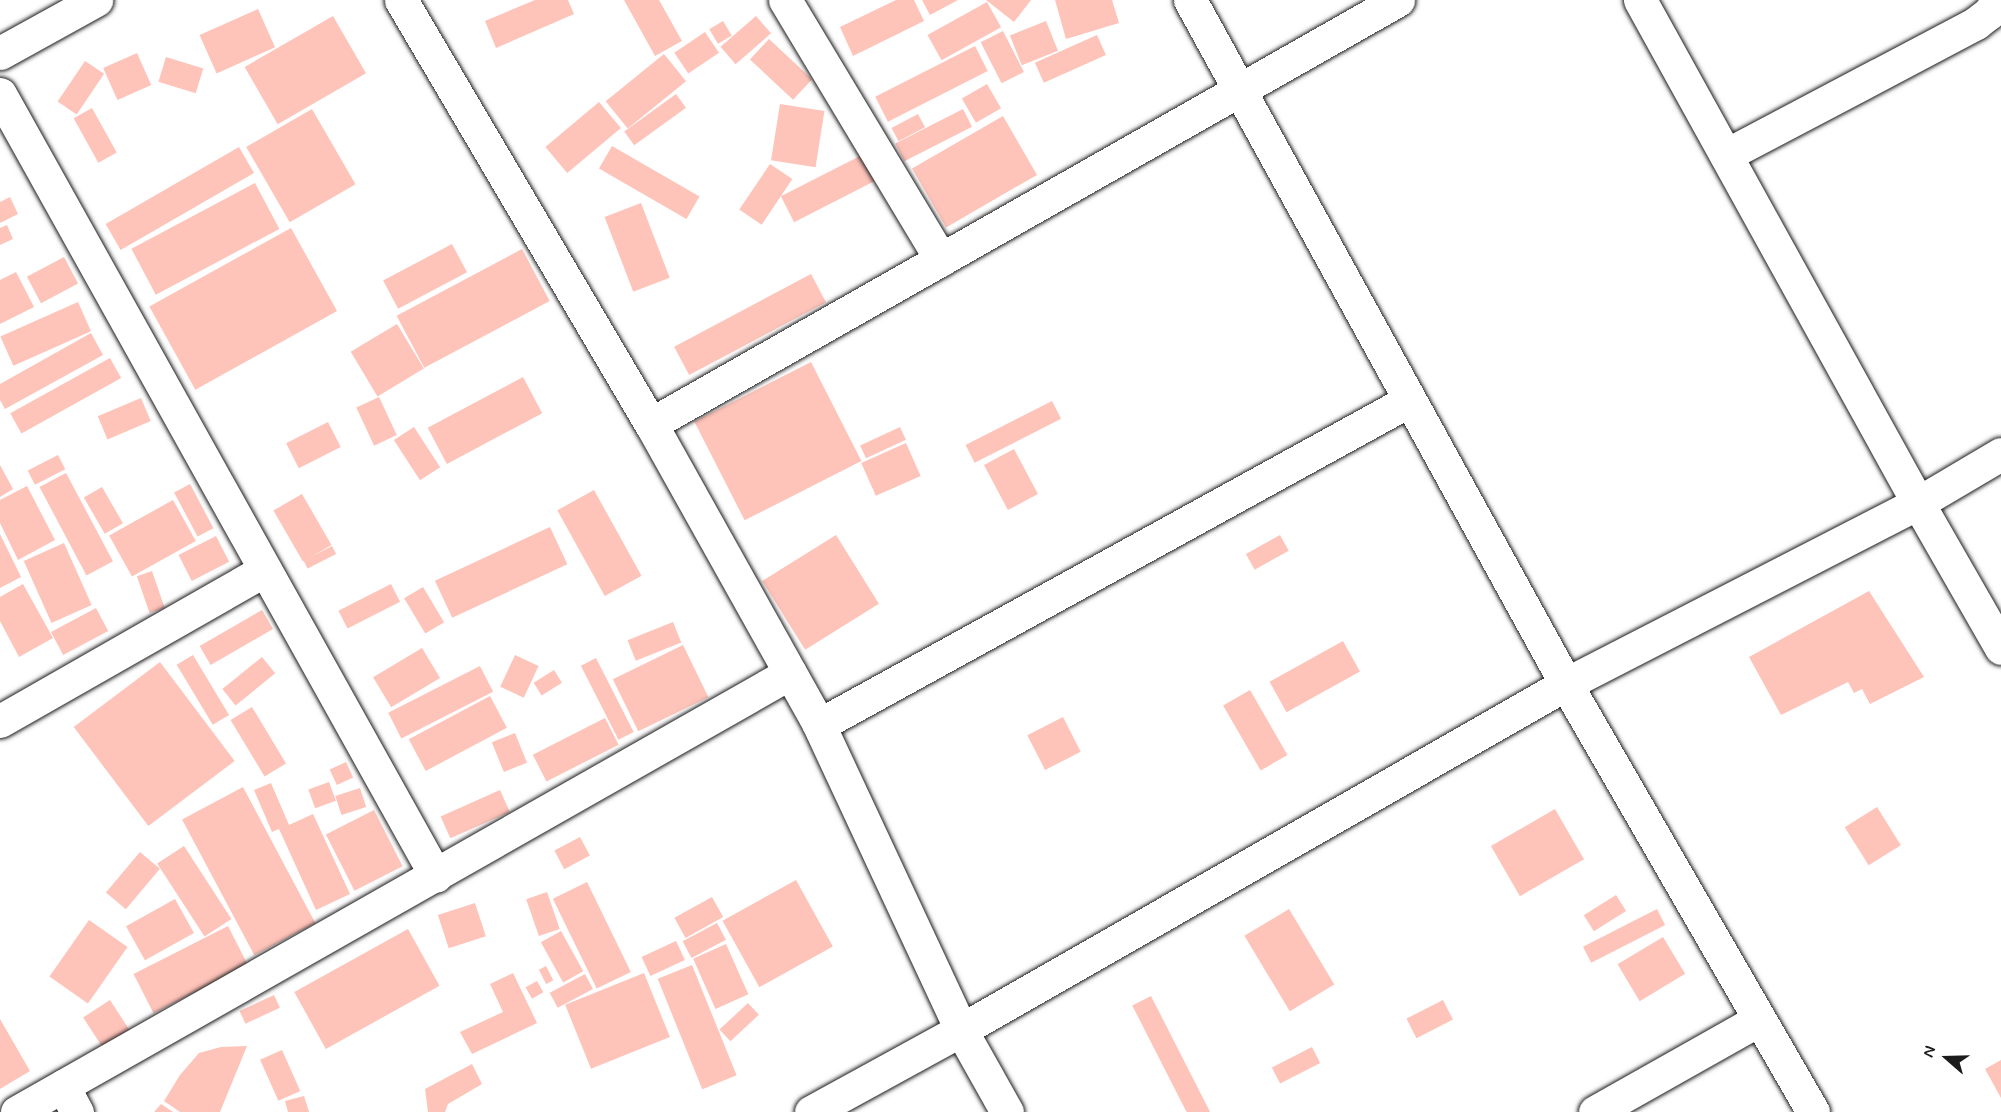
<!DOCTYPE html>
<html>
<head>
<meta charset="utf-8">
<style>
  body { margin:0 }
  #map { position:relative; width:2001px; height:1112px; overflow:hidden; background:#fff; font-family:Mynerve,sans-serif }
  div>[style] { position:absolute }
  .building>* { inset:0; background:#fec3b9; transform-origin:0 0 }
  .roads { filter:drop-shadow(0 0 2px #1c1c1c) drop-shadow(0 0 2px #1c1c1c) }
  .minor>* { height:33px; margin:-16.5px; padding:0 16.5px; transform-origin:16.5px; border-radius:16.5px; background:#fff }
  span { translate:-50% -50%; white-space:nowrap; text-align:center; line-height:1.15; -webkit-text-stroke:6px #fff; paint-order:stroke }
  .north { position:absolute; left:1917px; top:1028px; width:60px; height:60px; -webkit-text-stroke:4px #fff; paint-order:stroke; rotate:290deg; font-size:16px; font-weight:700; line-height:24px; text-align:center; color:#1c1c1c }
  .north::after { content:''; display:block; margin:auto; width:21px; height:27px; background:#1c1c1c; clip-path:polygon(50% 0,100% 100%,50% 72%,0 100%) }
</style>
</head>
<body>
<div id="map">
  <div class="building">
    <div style="clip-path:polygon(535px 0,568px 0,574px 14px,496px 48px,485px 21px)"></div>
    <div style="clip-path:polygon(624px 0,659px 0,682px 41px,655px 56px)"></div>
    <div style="clip-path:polygon(896px 0,914px 0,924px 21px,853px 56px,840px 27px)"></div>
    <div style="clip-path:polygon(922px 0,958px 0,930px 15px)"></div>
    <div style="clip-path:polygon(986px 0,1031px 0,1014px 22px)"></div>
    <div style="clip-path:polygon(1055px 0,1112px 0,1119px 23px,1066px 39px)"></div>
    <div style="left:987px;top:2px;width:29px;height:68px;rotate:61deg"></div>
    <div style="left:258px;top:9px;width:42px;height:64px;rotate:66deg"></div>
    <div style="left:333px;top:16px;width:66px;height:102px;rotate:60deg"></div>
    <div style="left:756px;top:16px;width:23px;height:47px;rotate:49deg"></div>
    <div style="left:723px;top:21px;width:17px;height:16px;rotate:59deg"></div>
    <div style="left:1046px;top:21px;width:32px;height:39px;rotate:68deg"></div>
    <div style="left:1003px;top:31px;width:46px;height:25px;rotate:63deg"></div>
    <div style="left:705px;top:32px;width:25px;height:37px;rotate:56deg"></div>
    <div style="left:1097px;top:35px;width:22px;height:68px;rotate:66deg"></div>
    <div style="left:769px;top:39px;width:59px;height:28px;rotate:43deg"></div>
    <div style="left:975px;top:46px;width:28px;height:112px;rotate:63deg"></div>
    <div style="left:137px;top:53px;width:35px;height:37px;rotate:66deg"></div>
    <div style="left:664px;top:54px;width:35px;height:75px;rotate:51deg"></div>
    <div style="left:166px;top:57px;width:39px;height:26px;rotate:17deg"></div>
    <div style="left:85px;top:61px;width:23px;height:49px;rotate:34deg"></div>
    <div style="left:987px;top:84px;width:28px;height:29px;rotate:60deg"></div>
    <div style="left:676px;top:94px;width:17px;height:64px;rotate:54deg"></div>
    <div style="left:599px;top:102px;width:34px;height:70px;rotate:50deg"></div>
    <div style="left:780px;top:104px;width:45px;height:57px;rotate:9deg"></div>
    <div style="left:92px;top:108px;width:51px;height:21px;rotate:61deg"></div>
    <div style="left:312px;top:109px;width:87px;height:76px;rotate:60deg"></div>
    <div style="left:963px;top:109px;width:20px;height:76px;rotate:63deg"></div>
    <div style="left:918px;top:114px;width:15px;height:30px;rotate:62deg"></div>
    <div style="left:1003px;top:116px;width:68px;height:105px;rotate:60deg"></div>
    <div style="left:612px;top:146px;width:101px;height:26px;rotate:30deg"></div>
    <div style="left:239px;top:147px;width:30px;height:154px;rotate:60deg"></div>
    <div style="left:862px;top:155px;width:29px;height:91px;rotate:63deg"></div>
    <div style="left:770px;top:164px;width:27px;height:55px;rotate:34deg"></div>
    <div style="left:255px;top:183px;width:52px;height:140px;rotate:62deg"></div>
    <div style="clip-path:polygon(10px 197px,18px 214px,0 223px,0 202px)"></div>
    <div style="left:641px;top:203px;width:80px;height:39px;rotate:69deg"></div>
    <div style="clip-path:polygon(7px 225px,13px 239px,0 245px,0 228px)"></div>
    <div style="left:291px;top:228px;width:95px;height:162px;rotate:61deg"></div>
    <div style="left:452px;top:244px;width:32px;height:78px;rotate:62deg"></div>
    <div style="left:522px;top:249px;width:59px;height:142px;rotate:62deg"></div>
    <div style="left:64px;top:257px;width:30px;height:42px;rotate:62deg"></div>
    <div style="clip-path:polygon(16px 272px,34px 307px,0 324px,0 280px)"></div>
    <div style="left:811px;top:274px;width:32px;height:155px;rotate:62deg"></div>
    <div style="left:78px;top:302px;width:32px;height:85px;rotate:66deg"></div>
    <div style="left:397px;top:324px;width:52px;height:54px;rotate:59deg"></div>
    <div style="clip-path:polygon(91px 333px,103px 355px,5px 409px,0 400px,0 384px)"></div>
    <div style="left:110px;top:358px;width:23px;height:114px;rotate:61deg"></div>
    <div style="left:811px;top:362px;width:111px;height:131px;rotate:63deg"></div>
    <div style="left:523px;top:377px;width:41px;height:108px;rotate:62deg"></div>
    <div style="left:379px;top:397px;width:42px;height:25px;rotate:65deg"></div>
    <div style="left:141px;top:398px;width:25px;height:47px;rotate:67deg"></div>
    <div style="left:1052px;top:401px;width:20px;height:97px;rotate:63deg"></div>
    <div style="left:328px;top:422px;width:28px;height:47px;rotate:63deg"></div>
    <div style="left:414px;top:427px;width:48px;height:24px;rotate:57deg"></div>
    <div style="left:900px;top:427px;width:14px;height:44px;rotate:65deg"></div>
    <div style="left:906px;top:443px;width:36px;height:49px;rotate:66deg"></div>
    <div style="left:1014px;top:449px;width:51px;height:34px;rotate:62deg"></div>
    <div style="left:58px;top:455px;width:16px;height:34px;rotate:63deg"></div>
    <div style="clip-path:polygon(0 465px,13px 489px,0 497px)"></div>
    <div style="left:66px;top:473px;width:100px;height:30px;rotate:62deg"></div>
    <div style="left:190px;top:484px;width:50px;height:18px;rotate:62deg"></div>
    <div style="clip-path:polygon(27px 486px,55px 540px,18px 560px,0 523px,0 500px)"></div>
    <div style="left:102px;top:487px;width:42px;height:21px;rotate:60deg"></div>
    <div style="left:594px;top:490px;width:98px;height:42px;rotate:61deg"></div>
    <div style="left:302px;top:494px;width:59px;height:33px;rotate:60deg"></div>
    <div style="left:173px;top:500px;width:47px;height:73px;rotate:61deg"></div>
    <div style="left:550px;top:527px;width:41px;height:127px;rotate:65deg"></div>
    <div style="clip-path:polygon(0 534px,21px 577px,0 588px)"></div>
    <div style="left:836px;top:535px;width:81px;height:87px;rotate:58deg"></div>
    <div style="left:1280px;top:535px;width:18px;height:39px;rotate:61deg"></div>
    <div style="left:216px;top:536px;width:29px;height:42px;rotate:63deg"></div>
    <div style="left:64px;top:543px;width:68px;height:44px;rotate:66deg"></div>
    <div style="left:332px;top:546px;width:9px;height:32px;rotate:63deg"></div>
    <div style="left:152px;top:571px;width:39px;height:16px;rotate:71deg"></div>
    <div style="clip-path:polygon(23px 584px,53px 638px,19px 657px,0 621px,0 597px)"></div>
    <div style="left:391px;top:584px;width:20px;height:59px;rotate:63deg"></div>
    <div style="left:423px;top:587px;width:41px;height:22px;rotate:59deg"></div>
    <div style="clip-path:polygon(1869px 591px,1924px 677px,1870px 704px,1862px 689px,1854px 693px,1848px 682px,1781px 715px,1749px 657px)"></div>
    <div style="left:96px;top:608px;width:26px;height:51px;rotate:62deg"></div>
    <div style="left:262px;top:610px;width:22px;height:72px;rotate:60deg"></div>
    <div style="left:673px;top:622px;width:22px;height:49px;rotate:68deg"></div>
    <div style="left:1343px;top:641px;width:35px;height:84px;rotate:61deg"></div>
    <div style="left:683px;top:645px;width:58px;height:78px;rotate:64deg"></div>
    <div style="left:422px;top:648px;width:35px;height:57px;rotate:59deg"></div>
    <div style="left:193px;top:655px;width:70px;height:19px;rotate:59deg"></div>
    <div style="left:515px;top:655px;width:26px;height:35px;rotate:25deg"></div>
    <div style="left:262px;top:657px;width:21px;height:51px;rotate:51deg"></div>
    <div style="left:596px;top:658px;width:83px;height:17px;rotate:63deg"></div>
    <div style="left:160px;top:662px;width:124px;height:108px;rotate:53deg"></div>
    <div style="left:480px;top:666px;width:29px;height:103px;rotate:63deg"></div>
    <div style="left:554px;top:670px;width:15px;height:24px;rotate:58deg"></div>
    <div style="left:1250px;top:690px;width:75px;height:31px;rotate:60deg"></div>
    <div style="left:490px;top:696px;width:36px;height:92px;rotate:62deg"></div>
    <div style="left:252px;top:707px;width:66px;height:25px;rotate:59deg"></div>
    <div style="left:1063px;top:717px;width:39px;height:40px;rotate:63deg"></div>
    <div style="left:605px;top:718px;width:30px;height:81px;rotate:63deg"></div>
    <div style="left:515px;top:733px;width:32px;height:25px;rotate:68deg"></div>
    <div style="left:346px;top:762px;width:17px;height:18px;rotate:65deg"></div>
    <div style="left:329px;top:782px;width:20px;height:22px;rotate:70deg"></div>
    <div style="clip-path:polygon(271px 783px,289px 825px,313px 814px,350px 894px,316px 910px,279px 829px,272px 832px,254px 790px)"></div>
    <div style="left:243px;top:787px;width:154px;height:69px;rotate:62deg"></div>
    <div style="left:360px;top:788px;width:20px;height:26px;rotate:72deg"></div>
    <div style="left:500px;top:790px;width:24px;height:65px;rotate:66deg"></div>
    <div style="left:1877px;top:807px;width:45px;height:38px;rotate:58deg"></div>
    <div style="left:1555px;top:809px;width:58px;height:74px;rotate:60deg"></div>
    <div style="left:374px;top:810px;width:63px;height:54px;rotate:63deg"></div>
    <div style="left:580px;top:837px;width:21px;height:29px;rotate:62deg"></div>
    <div style="left:184px;top:846px;width:87px;height:32px;rotate:57deg"></div>
    <div style="left:140px;top:852px;width:26px;height:53px;rotate:40deg"></div>
    <div style="left:796px;top:880px;width:76px;height:84px;rotate:61deg"></div>
    <div style="left:587px;top:882px;width:100px;height:38px;rotate:64deg"></div>
    <div style="left:547px;top:892px;width:39px;height:22px;rotate:71deg"></div>
    <div style="left:1616px;top:895px;width:19px;height:38px;rotate:58deg"></div>
    <div style="left:712px;top:897px;width:23px;height:43px;rotate:61deg"></div>
    <div style="left:175px;top:899px;width:39px;height:56px;rotate:61deg"></div>
    <div style="left:475px;top:903px;width:35px;height:39px;rotate:72deg"></div>
    <div style="left:1289px;top:909px;width:88px;height:52px;rotate:59deg"></div>
    <div style="left:1657px;top:909px;width:18px;height:83px;rotate:63deg"></div>
    <div style="left:89px;top:920px;width:47px;height:69px;rotate:35deg"></div>
    <div style="left:717px;top:923px;width:19px;height:39px;rotate:62deg"></div>
    <div style="left:228px;top:926px;width:44px;height:106px;rotate:63deg"></div>
    <div style="left:408px;top:929px;width:65px;height:130px;rotate:61deg"></div>
    <div style="left:561px;top:931px;width:46px;height:23px;rotate:61deg"></div>
    <div style="left:1663px;top:937px;width:43px;height:53px;rotate:59deg"></div>
    <div style="left:676px;top:941px;width:21px;height:38px;rotate:65deg"></div>
    <div style="left:726px;top:944px;width:55px;height:36px;rotate:66deg"></div>
    <div style="left:692px;top:965px;width:119px;height:37px;rotate:68deg"></div>
    <div style="left:546px;top:966px;width:16px;height:8px;rotate:63deg"></div>
    <div style="clip-path:polygon(513px 973px,537px 1023px,472px 1054px,460px 1032px,503px 1012px,490px 984px)"></div>
    <div style="left:644px;top:973px;width:69px;height:85px;rotate:68deg"></div>
    <div style="left:585px;top:974px;width:17px;height:40px;rotate:62deg"></div>
    <div style="left:537px;top:981px;width:13px;height:13px;rotate:61deg"></div>
    <div style="left:274px;top:995px;width:14px;height:38px;rotate:65deg"></div>
    <div style="left:1151px;top:996px;width:131px;height:21px;rotate:63deg"></div>
    <div style="left:110px;top:1000px;width:38px;height:32px;rotate:57deg"></div>
    <div style="left:1443px;top:1000px;width:22px;height:41px;rotate:63deg"></div>
    <div style="left:748px;top:1003px;width:16px;height:39px;rotate:47deg"></div>
    <div style="clip-path:polygon(0 1019px,30px 1071px,0 1089px)"></div>
    <div style="clip-path:polygon(247px 1046px,220px 1112px,180px 1112px,164px 1101px,180px 1075px,199px 1053px,221px 1047px)"></div>
    <div style="left:1312px;top:1047px;width:18px;height:45px;rotate:63deg"></div>
    <div style="left:282px;top:1050px;width:45px;height:24px;rotate:66deg"></div>
    <div style="clip-path:polygon(2001px 1060px,2001px 1098px,1985px 1069px)"></div>
    <div style="clip-path:polygon(472px 1064px,482px 1084px,448px 1104px,445px 1112px,428px 1112px,425px 1089px)"></div>
    <div style="clip-path:polygon(304px 1096px,309px 1112px,288px 1112px,285px 1101px)"></div>
    <div style="clip-path:polygon(161px 1104px,173px 1112px,154px 1112px)"></div>
  </div>
  <div class="roads">
    <div class="minor">
      <div style="left:401px;top:0;width:492px;rotate:59.5deg"></div>
      <div style="left:651px;top:424px;width:345px;rotate:60.8deg"></div>
      <div style="left:819px;top:725px;width:336px;rotate:65deg"></div>
      <div style="left:961px;top:1030px;width:94px;rotate:60.7deg"></div>
      <div style="left:785px;top:0;width:303px;rotate:59deg"></div>
      <div style="left:1190px;top:0;width:781px;rotate:61.2deg"></div>
      <div style="left:1566px;top:684px;width:494px;rotate:60deg"></div>
      <div style="left:1640px;top:0;width:575px;rotate:61.07deg"></div>
      <div style="left:1918px;top:503px;width:167px;rotate:60.2deg"></div>
      <div style="left:0;top:53px;width:110px;rotate:-28.9deg"></div>
      <div style="left:0;top:94px;width:895px;rotate:60.86deg"></div>
      <div style="left:1726px;top:155px;width:283px;rotate:-27.8deg"></div>
      <div style="left:1976px;top:23px;width:16px;rotate:-38deg"></div>
      <div style="left:1989px;top:13px;width:16px;rotate:-55deg"></div>
      <div style="left:651px;top:424px;width:859px;rotate:-29.58deg"></div>
      <div style="left:0;top:721px;width:305px;rotate:-29.7deg"></div>
      <div style="left:819px;top:725px;width:674px;rotate:-28.81deg"></div>
      <div style="left:63px;top:1086px;width:30px;rotate:62deg"></div>
      <div style="left:17px;top:1112px;width:889px;rotate:-29.59deg"></div>
      <div style="left:811px;top:1112px;width:171px;rotate:-28.7deg"></div>
      <div style="left:961px;top:1030px;width:697px;rotate:-29.77deg"></div>
      <div style="left:1566px;top:684px;width:396px;rotate:-27.2deg"></div>
      <div style="left:1918px;top:503px;width:96px;rotate:-30.6deg"></div>
      <div style="left:1595px;top:1112px;width:187px;rotate:-29.4deg"></div>
    </div>
  </div>
  <div class="north">N</div>
</div>
</body>
</html>
